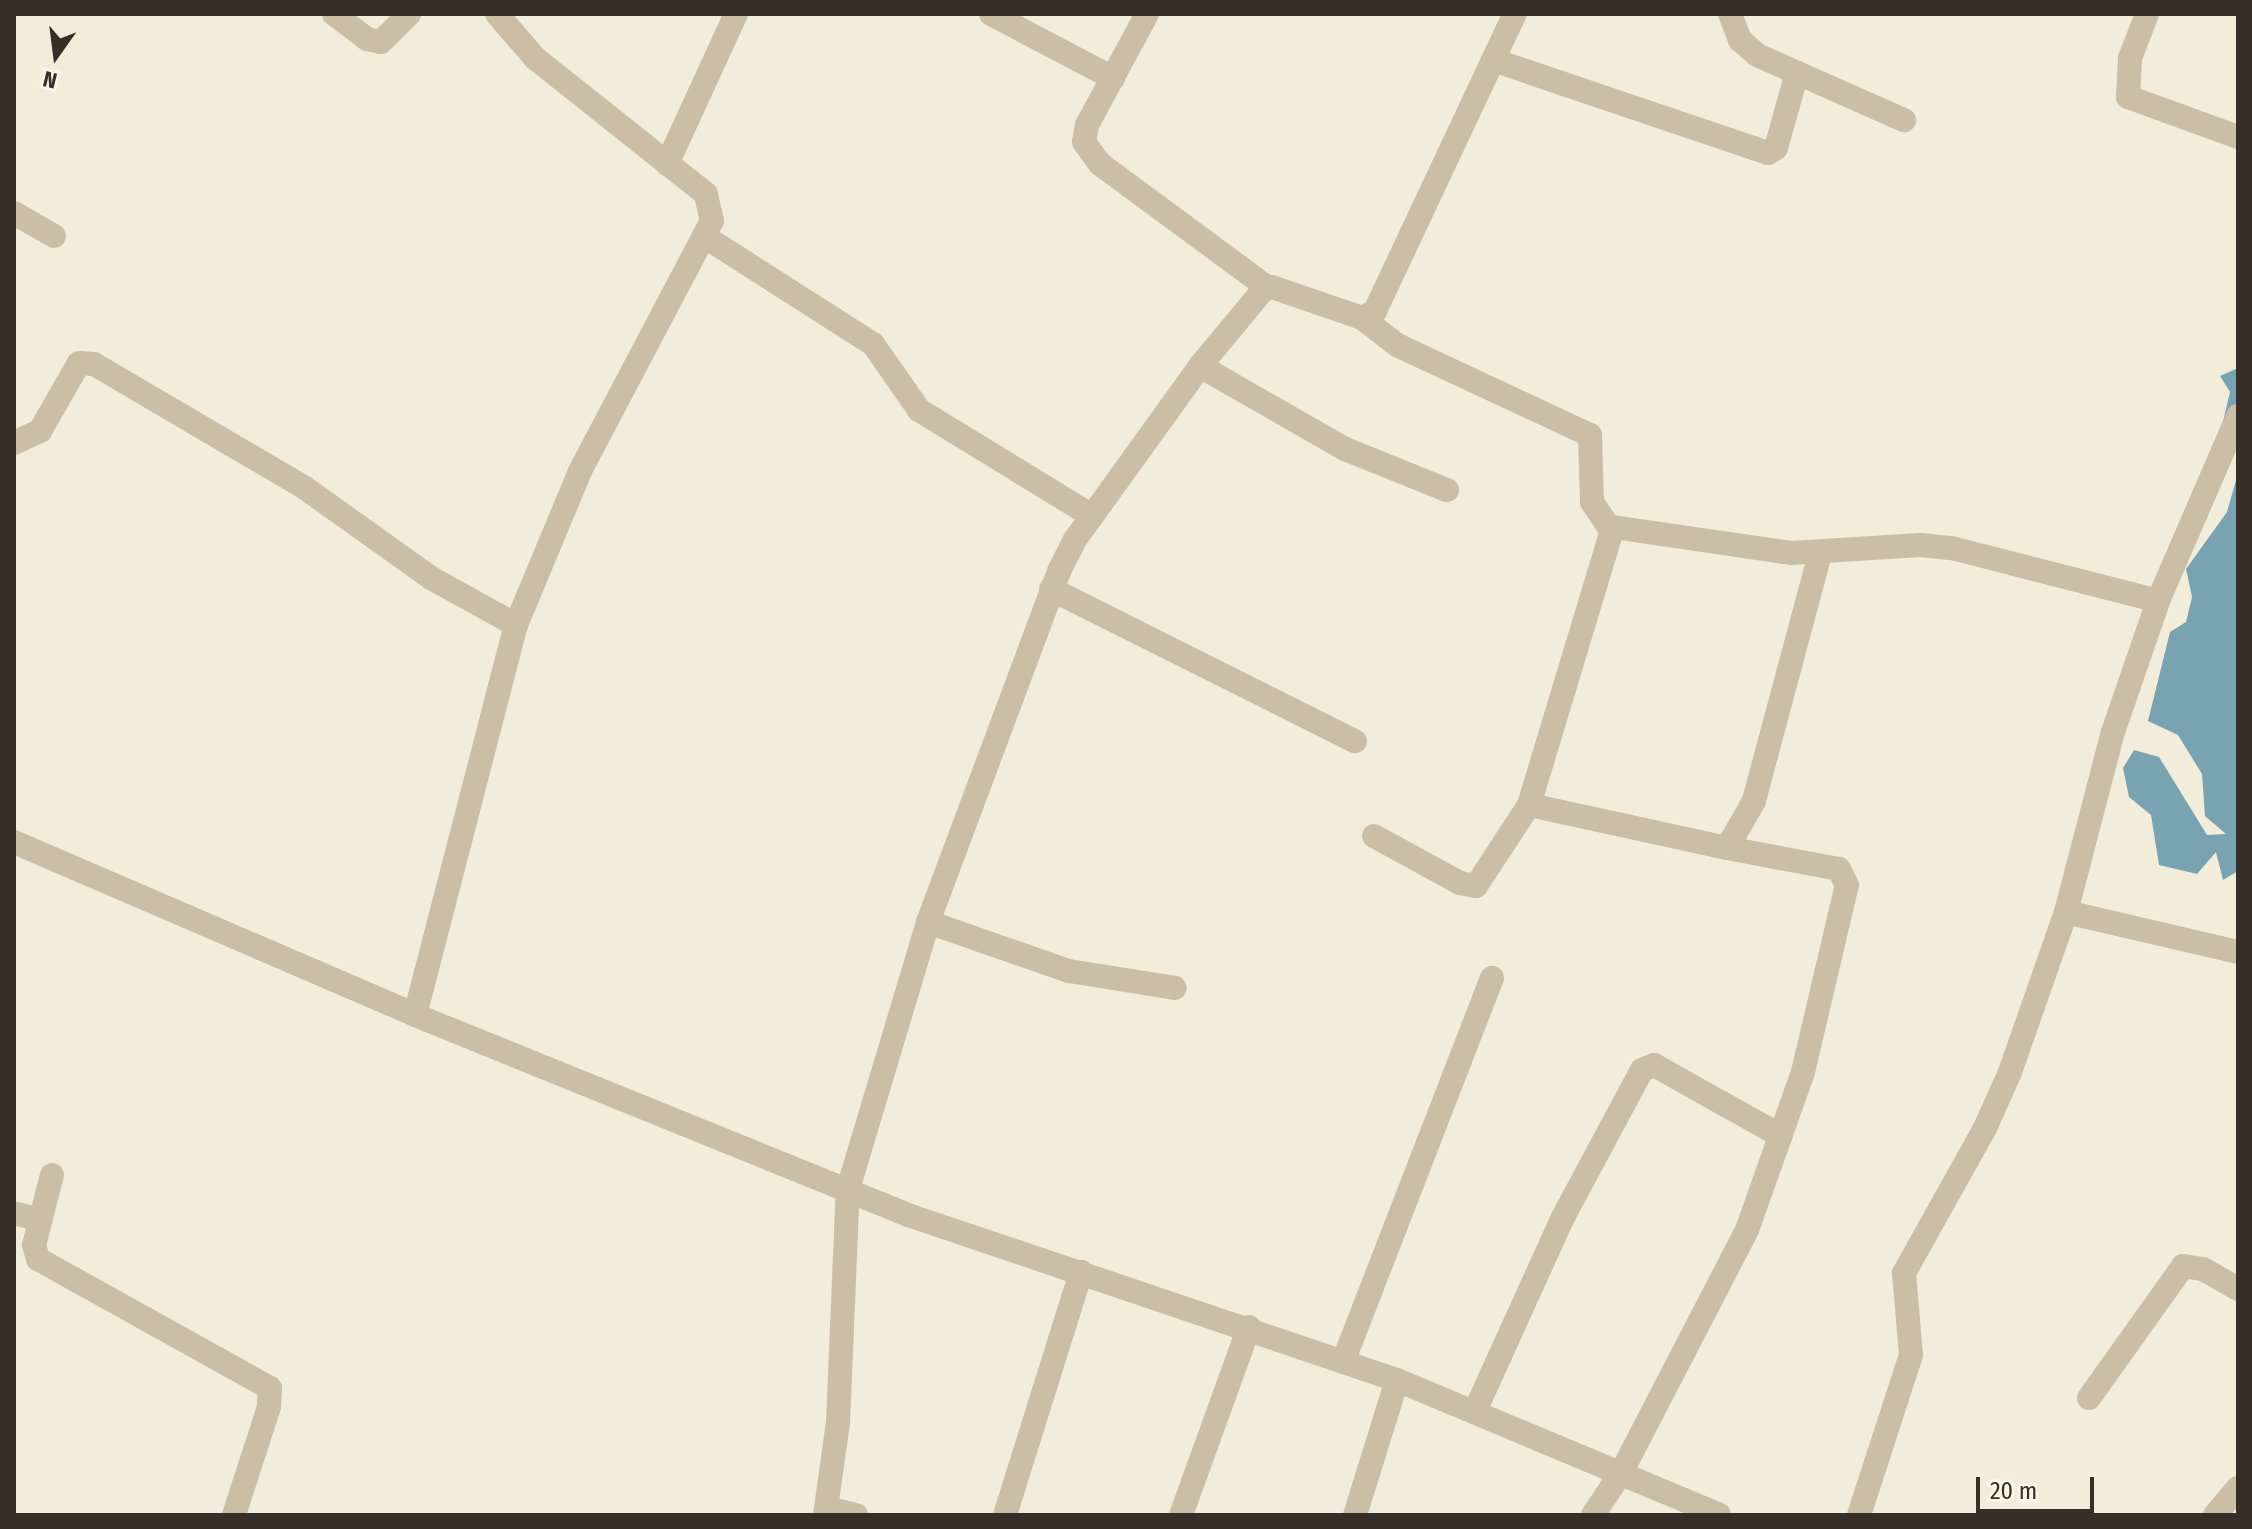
<!DOCTYPE html>
<html>
<head>
<meta charset="utf-8">
<style>
  body { margin:0 }
  #map { position:relative; width:2252px; height:1529px; overflow:hidden; background:#f2ecdb; font-family:"Fira Sans Condensed",sans-serif }
  div>[style] { position:absolute }
  .water>* { inset:0; background:#79a3b0 }
  .minor>* { height:24px; margin:-12px; padding:0 12px; transform-origin:12px; border-radius:12px; background:#cbbea6 }
  span { translate:-50% -50%; white-space:nowrap; text-align:center; line-height:1.15; -webkit-text-stroke:8px #faf5e7; paint-order:stroke }
  .frame { position:absolute; inset:0; border:16px solid #372f27; pointer-events:none }
  .north { position:absolute; left:16px; top:16px; width:80px; height:80px; -webkit-text-stroke:6px #faf5e7; paint-order:stroke; rotate:194deg; font-size:22px; font-weight:700; line-height:32px; text-align:center; color:#372f27 }
  .north::after { content:''; display:block; margin:auto; width:28px; height:36px; background:#372f27; clip-path:polygon(50% 0,100% 100%,50% 72%,0 100%) }
  .scale { position:absolute; left:1976px; top:1477px; width:118px; height:36px; box-sizing:border-box; border:4px solid #372f27; border-top:0; padding-left:10px; font-size:24px; line-height:28px; white-space:nowrap; color:#372f27; -webkit-text-stroke:6px #faf5e7; paint-order:stroke }
</style>
</head>
<body>
<div id="map">
  <div class="water">
    <div style="clip-path:polygon(2238px 368px,2238px 449px,2221px 430px,2230px 392px,2220px 376px)"></div>
    <div style="clip-path:polygon(2238px 473px,2238px 871px,2223px 880px,2216px 852px,2197px 874px,2159px 865px,2151px 815px,2129px 797px,2123px 768px,2134px 750px,2159px 757px,2207px 835px,2226px 834px,2205px 816px,2202px 774px,2178px 735px,2148px 721px,2170px 632px,2186px 622px,2192px 597px,2186px 569px,2227px 512px)"></div>
  </div>
  <div class="minor">
    <div style="left:334px;top:14px;width:41px;rotate:37.1deg"></div>
    <div style="left:367px;top:39px;width:14px;rotate:12deg"></div>
    <div style="left:381px;top:42px;width:40px;rotate:-45deg"></div>
    <div style="left:991px;top:14px;width:138px;rotate:27.7deg"></div>
    <div style="left:1147px;top:14px;width:126px;rotate:118.4deg"></div>
    <div style="left:1087px;top:125px;width:17px;rotate:100deg"></div>
    <div style="left:1084px;top:142px;width:27px;rotate:54deg"></div>
    <div style="left:1100px;top:164px;width:209px;rotate:36.4deg"></div>
    <div style="left:1730px;top:14px;width:28px;rotate:69deg"></div>
    <div style="left:1740px;top:40px;width:23px;rotate:41deg"></div>
    <div style="left:1757px;top:55px;width:161px;rotate:23.9deg"></div>
    <div style="left:2147px;top:14px;width:47px;rotate:111.1deg"></div>
    <div style="left:2130px;top:58px;width:39px;rotate:93deg"></div>
    <div style="left:2128px;top:97px;width:117px;rotate:20deg"></div>
    <div style="left:1493px;top:60px;width:290px;rotate:18.7deg"></div>
    <div style="left:1768px;top:153px;width:9px;rotate:-32deg"></div>
    <div style="left:1776px;top:148px;width:78px;rotate:-74.4deg"></div>
    <div style="left:667px;top:164px;width:165px;rotate:-65.3deg"></div>
    <div style="left:14px;top:213px;width:46px;rotate:29.9deg"></div>
    <div style="left:707px;top:238px;width:197px;rotate:32.6deg"></div>
    <div style="left:873px;top:344px;width:80px;rotate:55.1deg"></div>
    <div style="left:919px;top:410px;width:203px;rotate:31.5deg"></div>
    <div style="left:1362px;top:318px;width:44px;rotate:37.6deg"></div>
    <div style="left:1397px;top:345px;width:213px;rotate:25deg"></div>
    <div style="left:1590px;top:435px;width:67px;rotate:88.3deg"></div>
    <div style="left:1592px;top:502px;width:32px;rotate:56deg"></div>
    <div style="left:1200px;top:366px;width:167px;rotate:29.8deg"></div>
    <div style="left:1345px;top:449px;width:110px;rotate:21.9deg"></div>
    <div style="left:14px;top:443px;width:29px;rotate:-25deg"></div>
    <div style="left:40px;top:431px;width:78px;rotate:-60.2deg"></div>
    <div style="left:79px;top:363px;width:15px;rotate:4deg"></div>
    <div style="left:94px;top:364px;width:245px;rotate:30.4deg"></div>
    <div style="left:305px;top:488px;width:155px;rotate:35.5deg"></div>
    <div style="left:431px;top:578px;width:97px;rotate:28.9deg"></div>
    <div style="left:1820px;top:554px;width:256px;rotate:105deg"></div>
    <div style="left:1754px;top:801px;width:54px;rotate:119.9deg"></div>
    <div style="left:1727px;top:848px;width:203px;rotate:-167.7deg"></div>
    <div style="left:1529px;top:805px;width:290px;rotate:-73.2deg"></div>
    <div style="left:1613px;top:527px;width:180px;rotate:8.3deg"></div>
    <div style="left:1791px;top:553px;width:130px;rotate:-3.5deg"></div>
    <div style="left:1921px;top:545px;width:31px;rotate:6deg"></div>
    <div style="left:1952px;top:548px;width:213px;rotate:14.4deg"></div>
    <div style="left:2158px;top:601px;width:202px;rotate:-66.6deg"></div>
    <div style="left:1051px;top:589px;width:340px;rotate:26.6deg"></div>
    <div style="left:1374px;top:836px;width:98px;rotate:28.7deg"></div>
    <div style="left:1460px;top:883px;width:16px;rotate:11deg"></div>
    <div style="left:1476px;top:886px;width:97px;rotate:-56.8deg"></div>
    <div style="left:14px;top:842px;width:437px;rotate:23.3deg"></div>
    <div style="left:415px;top:1015px;width:532px;rotate:22.08deg"></div>
    <div style="left:908px;top:1215px;width:516px;rotate:18.65deg"></div>
    <div style="left:1397px;top:1380px;width:349px;rotate:22.7deg"></div>
    <div style="left:2066px;top:912px;width:177px;rotate:13.1deg"></div>
    <div style="left:928px;top:922px;width:149px;rotate:19.2deg"></div>
    <div style="left:1069px;top:971px;width:107px;rotate:9.1deg"></div>
    <div style="left:415px;top:1015px;width:403px;rotate:-75.5deg"></div>
    <div style="left:516px;top:625px;width:167px;rotate:-67.4deg"></div>
    <div style="left:580px;top:471px;width:283px;rotate:-62.2deg"></div>
    <div style="left:712px;top:221px;width:28px;rotate:-103deg"></div>
    <div style="left:706px;top:194px;width:218px;rotate:-141.5deg"></div>
    <div style="left:535px;top:58px;width:58px;rotate:-130.8deg"></div>
    <div style="left:52px;top:1175px;width:72px;rotate:104.4deg"></div>
    <div style="left:34px;top:1245px;width:15px;rotate:74deg"></div>
    <div style="left:38px;top:1259px;width:265px;rotate:29.1deg"></div>
    <div style="left:270px;top:1388px;width:19px;rotate:93deg"></div>
    <div style="left:269px;top:1407px;width:114px;rotate:108deg"></div>
    <div style="left:14px;top:1213px;width:27px;rotate:15deg"></div>
    <div style="left:1343px;top:1362px;width:412px;rotate:-68.8deg"></div>
    <div style="left:2089px;top:1398px;width:162px;rotate:-54.5deg"></div>
    <div style="left:2183px;top:1266px;width:20px;rotate:9deg"></div>
    <div style="left:2203px;top:1269px;width:40px;rotate:29.7deg"></div>
    <div style="left:1475px;top:1411px;width:211px;rotate:-65.6deg"></div>
    <div style="left:1562px;top:1219px;width:169px;rotate:-61.8deg"></div>
    <div style="left:1642px;top:1070px;width:13px;rotate:-23deg"></div>
    <div style="left:1654px;top:1065px;width:145px;rotate:29.2deg"></div>
    <div style="left:827px;top:1508px;width:30px;rotate:14deg"></div>
    <div style="left:825px;top:1515px;width:93px;rotate:-82deg"></div>
    <div style="left:838px;top:1423px;width:234px;rotate:-87.6deg"></div>
    <div style="left:848px;top:1189px;width:279px;rotate:-73.3deg"></div>
    <div style="left:928px;top:922px;width:375px;rotate:-69.5deg"></div>
    <div style="left:1059px;top:571px;width:34px;rotate:-63deg"></div>
    <div style="left:1074px;top:541px;width:216px;rotate:-54.2deg"></div>
    <div style="left:1200px;top:366px;width:99px;rotate:-50.3deg"></div>
    <div style="left:1263px;top:290px;width:9px;rotate:-18deg"></div>
    <div style="left:1272px;top:287px;width:95px;rotate:19deg"></div>
    <div style="left:1362px;top:318px;width:15px;rotate:-28deg"></div>
    <div style="left:1375px;top:311px;width:328px;rotate:-64.8deg"></div>
    <div style="left:1005px;top:1515px;width:255px;rotate:-72.6deg"></div>
    <div style="left:1181px;top:1515px;width:200px;rotate:-70.1deg"></div>
    <div style="left:1355px;top:1515px;width:141px;rotate:-72.7deg"></div>
    <div style="left:1593px;top:1515px;width:50px;rotate:-56.3deg"></div>
    <div style="left:1621px;top:1473px;width:274px;rotate:-62.6deg"></div>
    <div style="left:1747px;top:1230px;width:168px;rotate:-70.5deg"></div>
    <div style="left:1803px;top:1072px;width:192px;rotate:-76.8deg"></div>
    <div style="left:1847px;top:885px;width:18px;rotate:-117deg"></div>
    <div style="left:1839px;top:869px;width:114px;rotate:-169.4deg"></div>
    <div style="left:1859px;top:1515px;width:168px;rotate:-72deg"></div>
    <div style="left:1911px;top:1355px;width:82px;rotate:-94.9deg"></div>
    <div style="left:1904px;top:1273px;width:166px;rotate:-60.8deg"></div>
    <div style="left:1985px;top:1128px;width:61px;rotate:-65.9deg"></div>
    <div style="left:2010px;top:1072px;width:170px;rotate:-70.7deg"></div>
    <div style="left:2066px;top:912px;width:186px;rotate:-75.4deg"></div>
    <div style="left:2113px;top:732px;width:139px;rotate:-71deg"></div>
    <div style="left:2215px;top:1515px;width:35px;rotate:-50deg"></div>
  </div>
  <div class="frame"></div>
  <div class="north">N</div>
  <div class="scale">20 m</div>
</div>
</body>
</html>
